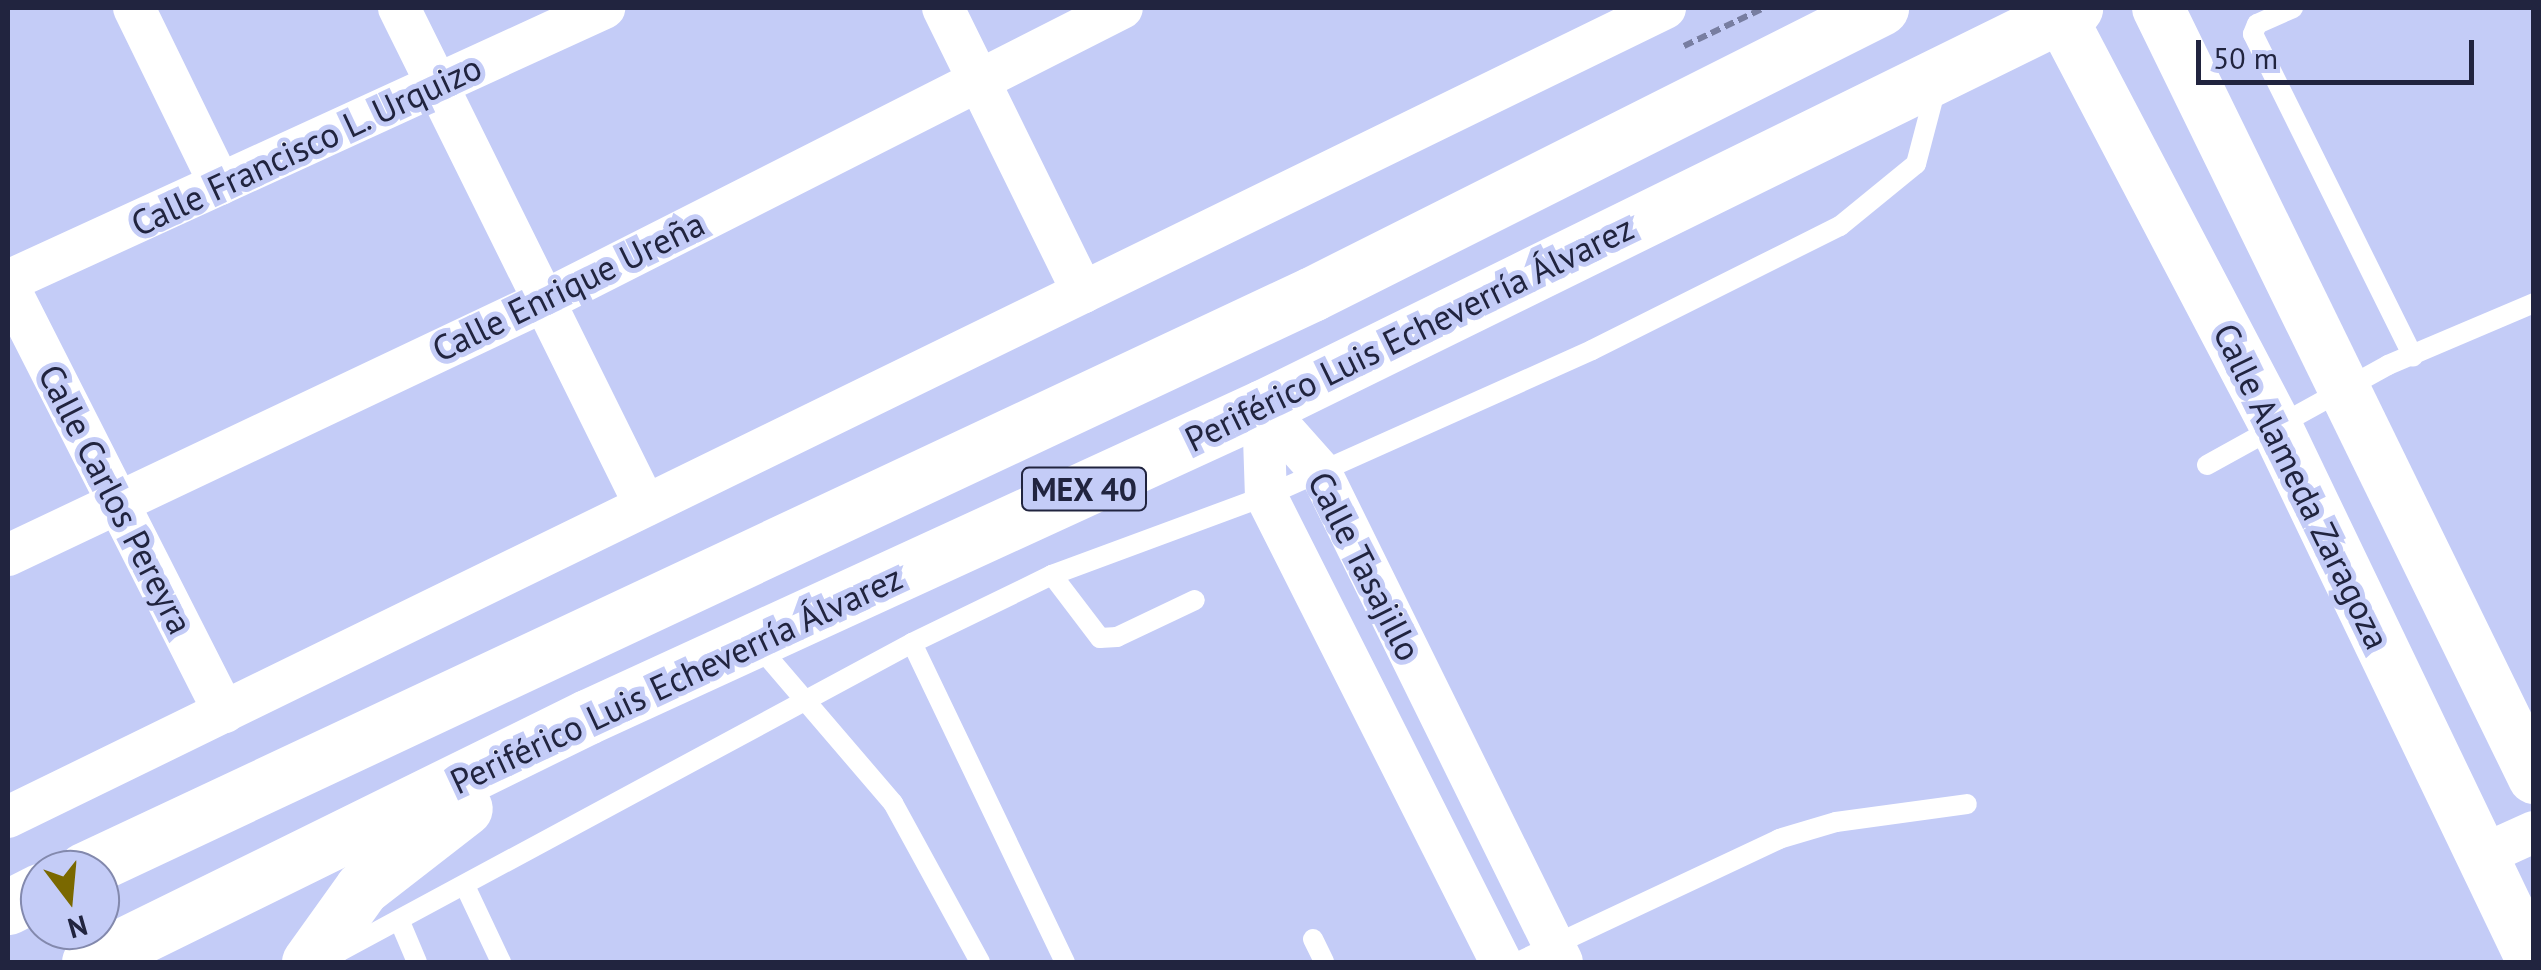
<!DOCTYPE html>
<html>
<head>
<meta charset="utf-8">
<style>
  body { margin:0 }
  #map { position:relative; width:2541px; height:970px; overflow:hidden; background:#c4ccf7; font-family:"PT Sans",sans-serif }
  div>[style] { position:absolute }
  .path>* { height:6px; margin-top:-3px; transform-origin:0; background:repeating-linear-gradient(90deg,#787ea1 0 10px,transparent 0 15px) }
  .service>* { height:20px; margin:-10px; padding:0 10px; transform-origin:10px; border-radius:10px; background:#fff }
  .minor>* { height:42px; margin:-21px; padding:0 21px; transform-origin:21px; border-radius:21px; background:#fff }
  .tertiary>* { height:52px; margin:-26px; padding:0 26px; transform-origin:26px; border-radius:26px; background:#fff }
  .trunk>* { height:55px; margin:-27.5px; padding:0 27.5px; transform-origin:27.5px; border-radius:27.5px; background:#fff }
  span { translate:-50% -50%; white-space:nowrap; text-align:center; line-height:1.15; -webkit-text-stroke:10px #c4ccf7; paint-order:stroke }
  .shield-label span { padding:2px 8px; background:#c4ccf7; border:2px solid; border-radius:8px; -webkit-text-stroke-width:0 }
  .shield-label { font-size:32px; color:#21243f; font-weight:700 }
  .street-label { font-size:35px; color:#21243f }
  .frame { position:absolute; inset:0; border:10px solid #21243f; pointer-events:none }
  .north { position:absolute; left:20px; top:850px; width:100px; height:100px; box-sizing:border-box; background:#c4ccf7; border:2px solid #8389ad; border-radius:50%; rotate:164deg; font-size:28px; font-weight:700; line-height:40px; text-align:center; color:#21243f }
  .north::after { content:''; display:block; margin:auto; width:35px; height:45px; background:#7a6800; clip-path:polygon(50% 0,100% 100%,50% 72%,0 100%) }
  .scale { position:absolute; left:2196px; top:40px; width:278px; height:45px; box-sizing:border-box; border:5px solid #21243f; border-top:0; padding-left:12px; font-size:30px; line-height:35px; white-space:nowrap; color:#21243f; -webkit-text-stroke:8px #c4ccf7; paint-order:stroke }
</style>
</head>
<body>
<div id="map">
  <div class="path">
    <div style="left:1684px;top:46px;width:89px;rotate:-25.4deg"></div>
  </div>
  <div class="service">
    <div style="left:2293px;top:8px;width:39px;rotate:156deg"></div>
    <div style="left:2257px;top:24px;width:11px;rotate:112deg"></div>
    <div style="left:2253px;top:34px;width:360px;rotate:63.6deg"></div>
    <div style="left:2207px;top:465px;width:207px;rotate:-28.9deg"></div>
    <div style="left:2388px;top:365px;width:159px;rotate:-23deg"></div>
    <div style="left:1052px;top:575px;width:79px;rotate:52.7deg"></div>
    <div style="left:1100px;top:638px;width:17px;rotate:-3deg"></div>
    <div style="left:1117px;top:637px;width:86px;rotate:-25.4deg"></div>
    <div style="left:755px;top:642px;width:212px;rotate:49.4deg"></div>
    <div style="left:893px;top:803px;width:181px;rotate:61.3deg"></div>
    <div style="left:912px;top:643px;width:354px;rotate:64.4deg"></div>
    <div style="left:466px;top:888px;width:82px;rotate:64.7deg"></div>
    <div style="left:400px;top:922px;width:43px;rotate:67deg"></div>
    <div style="left:1313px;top:939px;width:25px;rotate:64deg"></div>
    <div style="left:335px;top:954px;width:655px;rotate:-28.32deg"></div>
    <div style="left:912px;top:643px;width:156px;rotate:-25.9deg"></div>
    <div style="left:1052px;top:575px;width:228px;rotate:-20.3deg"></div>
    <div style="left:1266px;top:496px;width:357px;rotate:-24.1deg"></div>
    <div style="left:1592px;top:350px;width:277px;rotate:-26.6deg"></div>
    <div style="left:1840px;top:226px;width:98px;rotate:-39.2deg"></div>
    <div style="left:1916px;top:164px;width:83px;rotate:-75.3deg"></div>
    <div style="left:1518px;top:962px;width:289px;rotate:-25.2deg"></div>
    <div style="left:1779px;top:839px;width:59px;rotate:-16.6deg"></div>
    <div style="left:1836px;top:822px;width:132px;rotate:-7.8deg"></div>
  </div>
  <div class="minor">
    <div style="left:134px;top:8px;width:196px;rotate:64deg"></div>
    <div style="left:399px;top:8px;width:555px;rotate:63.67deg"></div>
    <div style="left:943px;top:8px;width:317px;rotate:63.8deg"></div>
    <div style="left:8px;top:281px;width:656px;rotate:-24.61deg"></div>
    <div style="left:8px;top:286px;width:478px;rotate:63.1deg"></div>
    <div style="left:1263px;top:407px;width:86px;rotate:48.3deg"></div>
    <div style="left:1320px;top:471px;width:547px;rotate:63.76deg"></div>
    <div style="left:1263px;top:407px;width:89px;rotate:88.1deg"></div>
    <div style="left:1266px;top:496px;width:522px;rotate:63.24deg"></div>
    <div style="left:8px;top:555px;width:591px;rotate:-25.35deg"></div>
    <div style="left:542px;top:302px;width:650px;rotate:-26.88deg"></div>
    <div style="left:8px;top:817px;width:1844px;rotate:-26.02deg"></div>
    <div style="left:2483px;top:855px;width:56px;rotate:-24.3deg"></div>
  </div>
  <div class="tertiary">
    <div style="left:2158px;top:8px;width:857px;rotate:63.97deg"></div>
    <div style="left:2060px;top:15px;width:462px;rotate:62.3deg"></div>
    <div style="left:2275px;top:424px;width:597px;rotate:64.38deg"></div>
  </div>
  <div class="trunk">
    <div style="left:84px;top:870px;width:1356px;rotate:-25.13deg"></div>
    <div style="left:1312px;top:294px;width:637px;rotate:-26.69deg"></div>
    <div style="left:8px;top:907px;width:36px;rotate:-27deg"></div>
    <div style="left:89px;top:962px;width:555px;rotate:-26.2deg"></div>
    <div style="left:587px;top:717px;width:744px;rotate:-24.64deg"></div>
    <div style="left:1263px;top:407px;width:905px;rotate:-26.17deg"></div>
    <div style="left:309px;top:962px;width:91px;rotate:-54.4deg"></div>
    <div style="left:362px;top:888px;width:130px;rotate:-37.8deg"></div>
  </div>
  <div class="shield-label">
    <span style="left:1084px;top:489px">MEX 40</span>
  </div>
  <div class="street-label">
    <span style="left:306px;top:145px;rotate:-25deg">Calle Francisco L. Urquizo</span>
    <span style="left:568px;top:286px;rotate:-26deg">Calle Enrique Ureña</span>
    <span style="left:1409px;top:333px;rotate:-26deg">Periférico Luis Echeverría Álvarez</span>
    <span style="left:2302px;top:486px;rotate:64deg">Calle Alameda Zaragoza</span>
    <span style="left:116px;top:499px;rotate:63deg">Calle Carlos Pereyra</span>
    <span style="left:1365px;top:566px;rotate:63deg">Calle Tasajillo</span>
    <span style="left:676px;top:679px;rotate:-25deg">Periférico Luis Echeverría Álvarez</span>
  </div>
  <div class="frame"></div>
  <div class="north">N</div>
  <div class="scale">50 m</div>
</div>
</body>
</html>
